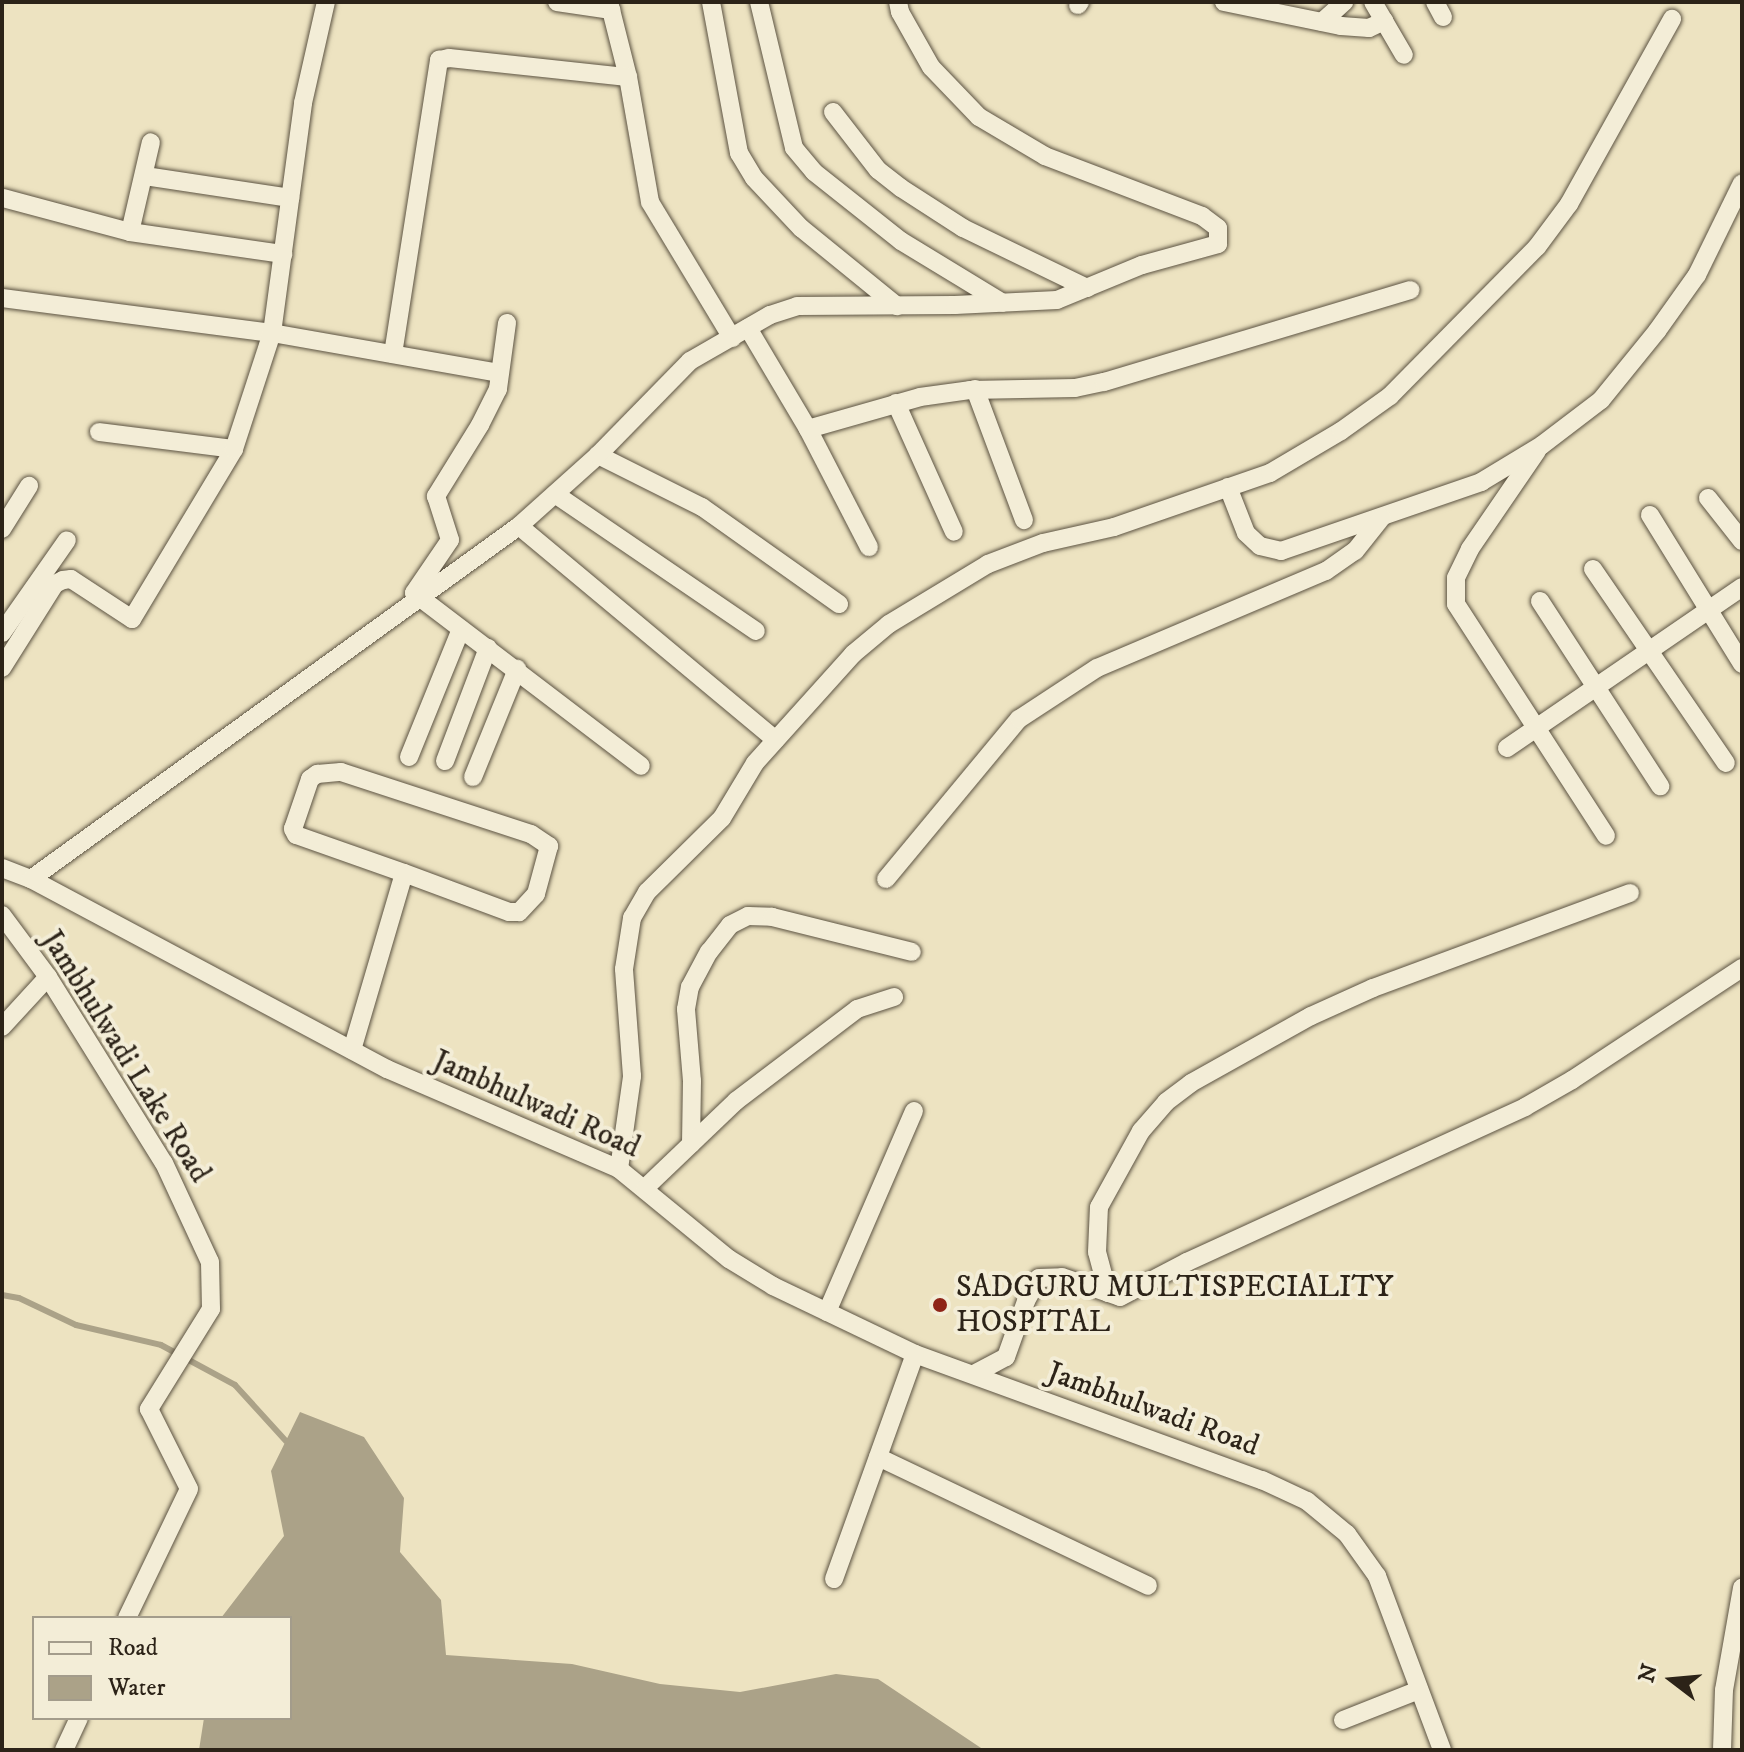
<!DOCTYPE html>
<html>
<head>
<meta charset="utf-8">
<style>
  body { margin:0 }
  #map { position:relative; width:1744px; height:1752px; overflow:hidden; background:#ede3c1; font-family:"IM FELL DW Pica",serif }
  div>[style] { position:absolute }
  .water>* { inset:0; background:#aba288 }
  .stream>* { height:6px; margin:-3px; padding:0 3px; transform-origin:3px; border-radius:3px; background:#aba288 }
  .roads { filter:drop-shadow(0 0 2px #5c5342) drop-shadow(0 0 2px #5c5342) }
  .street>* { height:18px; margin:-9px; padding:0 9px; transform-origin:9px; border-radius:9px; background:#f3edd7 }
  .dots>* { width:22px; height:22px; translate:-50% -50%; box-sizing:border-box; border:4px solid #f3edd7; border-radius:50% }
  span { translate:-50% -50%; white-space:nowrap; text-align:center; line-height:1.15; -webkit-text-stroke:8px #f3edd7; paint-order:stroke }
  .street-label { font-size:30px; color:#2c2318 }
  .poi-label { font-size:30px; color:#2c2318 }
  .left { translate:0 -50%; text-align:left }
  .frame { position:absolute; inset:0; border:4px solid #2c2318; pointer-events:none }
  .legend { position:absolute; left:32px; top:1616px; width:260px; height:104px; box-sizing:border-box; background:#f3edd7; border:2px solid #a39c8b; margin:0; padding:10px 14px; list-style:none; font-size:24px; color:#2c2318 }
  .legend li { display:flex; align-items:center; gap:16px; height:40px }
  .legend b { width:40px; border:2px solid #a39c8b }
  .north { position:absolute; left:1632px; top:1640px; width:80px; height:80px; -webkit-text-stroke:6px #f3edd7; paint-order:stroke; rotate:286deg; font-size:22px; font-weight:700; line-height:32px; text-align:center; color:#2c2318 }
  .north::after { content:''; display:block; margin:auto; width:28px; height:36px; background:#2c2318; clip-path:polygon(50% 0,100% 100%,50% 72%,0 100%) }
</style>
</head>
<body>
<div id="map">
  <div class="water">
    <div style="clip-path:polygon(300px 1412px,364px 1437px,404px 1498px,400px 1552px,441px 1600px,446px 1655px,572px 1664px,660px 1684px,740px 1692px,836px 1674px,878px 1679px,984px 1750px,199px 1750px,204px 1718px,290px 1718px,290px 1618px,221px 1618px,284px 1536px,271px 1471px)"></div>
  </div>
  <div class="stream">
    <div style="left:2px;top:1295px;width:17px;rotate:10deg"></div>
    <div style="left:19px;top:1298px;width:63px;rotate:25.3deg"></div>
    <div style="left:76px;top:1325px;width:87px;rotate:13.2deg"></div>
    <div style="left:161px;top:1345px;width:84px;rotate:28.4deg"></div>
    <div style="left:235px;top:1385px;width:76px;rotate:47.7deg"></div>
  </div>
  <div class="roads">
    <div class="street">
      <div style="left:557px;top:2px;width:55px;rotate:8.4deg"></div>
      <div style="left:609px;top:2px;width:77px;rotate:75.8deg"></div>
      <div style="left:628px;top:77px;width:127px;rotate:80deg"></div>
      <div style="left:650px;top:202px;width:159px;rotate:58.9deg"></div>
      <div style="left:711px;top:2px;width:154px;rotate:79.5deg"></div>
      <div style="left:739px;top:153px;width:29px;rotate:59deg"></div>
      <div style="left:754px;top:178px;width:69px;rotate:46.8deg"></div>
      <div style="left:801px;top:228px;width:124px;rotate:39.1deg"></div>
      <div style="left:759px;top:2px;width:150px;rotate:76.5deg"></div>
      <div style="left:794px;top:148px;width:31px;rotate:50deg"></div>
      <div style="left:814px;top:172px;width:111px;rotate:38.4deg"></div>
      <div style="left:901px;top:241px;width:119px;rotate:31.3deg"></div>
      <div style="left:1224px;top:2px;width:119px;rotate:11.6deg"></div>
      <div style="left:1341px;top:26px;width:28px;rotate:4deg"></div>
      <div style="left:1369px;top:28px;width:17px;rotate:-25deg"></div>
      <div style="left:1373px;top:2px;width:61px;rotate:59.7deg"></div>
      <div style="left:1435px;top:2px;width:17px;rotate:62deg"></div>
      <div style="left:1078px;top:5px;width:4px;rotate:-56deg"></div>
      <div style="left:1322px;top:22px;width:30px;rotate:-42deg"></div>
      <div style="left:833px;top:112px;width:73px;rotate:52.2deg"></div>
      <div style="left:878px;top:170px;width:29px;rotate:38deg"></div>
      <div style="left:901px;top:188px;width:74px;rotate:32.8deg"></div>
      <div style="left:963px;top:228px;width:138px;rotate:25.8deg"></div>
      <div style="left:145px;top:176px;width:147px;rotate:8.6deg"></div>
      <div style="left:3px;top:198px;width:131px;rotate:15deg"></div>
      <div style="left:130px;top:232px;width:92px;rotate:-76.9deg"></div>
      <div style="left:130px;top:232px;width:155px;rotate:8.2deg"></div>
      <div style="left:2px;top:298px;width:272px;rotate:7.4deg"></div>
      <div style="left:272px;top:333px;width:230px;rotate:10deg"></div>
      <div style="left:507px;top:323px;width:67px;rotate:97.8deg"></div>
      <div style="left:498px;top:389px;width:40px;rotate:116.6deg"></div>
      <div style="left:480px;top:425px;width:84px;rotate:121.8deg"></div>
      <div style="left:436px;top:496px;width:46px;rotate:72.3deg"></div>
      <div style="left:450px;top:540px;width:64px;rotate:124.2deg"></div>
      <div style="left:414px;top:593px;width:285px;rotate:37.3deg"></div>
      <div style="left:748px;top:328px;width:117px;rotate:59.3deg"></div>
      <div style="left:808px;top:429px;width:133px;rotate:62.7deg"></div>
      <div style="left:393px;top:354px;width:298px;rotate:-81.1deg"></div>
      <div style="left:439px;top:60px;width:10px;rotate:-11deg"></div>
      <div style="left:449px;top:58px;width:180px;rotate:6.1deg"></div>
      <div style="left:975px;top:389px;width:140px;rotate:69.5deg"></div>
      <div style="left:896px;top:403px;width:141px;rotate:65.8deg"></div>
      <div style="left:808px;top:429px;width:116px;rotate:-15.9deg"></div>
      <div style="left:920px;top:397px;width:50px;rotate:-8deg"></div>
      <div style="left:970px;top:390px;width:105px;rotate:-1.1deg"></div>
      <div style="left:1075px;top:388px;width:30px;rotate:-12deg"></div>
      <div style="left:1104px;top:382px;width:320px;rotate:-16.7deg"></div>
      <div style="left:99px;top:432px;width:136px;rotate:7.2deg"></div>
      <div style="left:1537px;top:451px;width:119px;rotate:124.4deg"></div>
      <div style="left:1470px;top:549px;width:32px;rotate:116deg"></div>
      <div style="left:1456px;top:578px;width:26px;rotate:90deg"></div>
      <div style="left:1456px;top:604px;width:276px;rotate:57.1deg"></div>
      <div style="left:598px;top:455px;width:116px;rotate:26.6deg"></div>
      <div style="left:702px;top:507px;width:168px;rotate:35.3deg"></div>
      <div style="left:1228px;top:487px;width:49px;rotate:68.6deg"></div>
      <div style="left:1246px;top:533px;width:19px;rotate:43deg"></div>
      <div style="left:1260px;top:546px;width:22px;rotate:13deg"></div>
      <div style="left:1281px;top:551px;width:212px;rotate:-19deg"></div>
      <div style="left:1481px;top:482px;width:71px;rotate:-31.2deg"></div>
      <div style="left:1542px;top:445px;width:74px;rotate:-37.3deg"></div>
      <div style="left:1601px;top:400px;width:89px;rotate:-50.9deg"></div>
      <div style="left:1657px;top:331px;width:69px;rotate:-54.5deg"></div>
      <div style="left:1697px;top:275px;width:102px;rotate:-63.9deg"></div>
      <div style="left:555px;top:494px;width:243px;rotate:34.3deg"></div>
      <div style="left:1708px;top:498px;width:55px;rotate:51.7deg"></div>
      <div style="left:1650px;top:515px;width:175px;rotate:58.3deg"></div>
      <div style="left:519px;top:526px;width:334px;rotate:39.8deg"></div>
      <div style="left:2px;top:529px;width:51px;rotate:-57.9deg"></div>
      <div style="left:1593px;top:569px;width:235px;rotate:55.6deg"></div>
      <div style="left:1540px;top:601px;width:221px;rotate:57deg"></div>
      <div style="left:2px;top:633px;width:113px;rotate:-55deg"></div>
      <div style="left:2px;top:668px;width:99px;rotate:-57.8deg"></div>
      <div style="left:55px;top:584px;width:9px;rotate:-27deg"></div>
      <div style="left:63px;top:580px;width:8px;rotate:-7deg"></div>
      <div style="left:71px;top:579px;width:73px;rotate:33.3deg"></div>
      <div style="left:132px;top:619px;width:198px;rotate:-59deg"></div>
      <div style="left:234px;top:449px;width:122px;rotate:-71.9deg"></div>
      <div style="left:272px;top:333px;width:232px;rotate:-82.3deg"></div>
      <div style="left:303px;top:103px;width:104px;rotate:-77.2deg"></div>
      <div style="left:1507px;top:748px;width:285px;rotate:-34.4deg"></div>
      <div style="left:409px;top:757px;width:138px;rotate:-67.9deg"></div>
      <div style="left:445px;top:761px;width:121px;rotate:-69.2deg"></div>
      <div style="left:473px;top:777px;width:117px;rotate:-67.8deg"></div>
      <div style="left:2px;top:868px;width:31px;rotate:21deg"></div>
      <div style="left:31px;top:879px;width:404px;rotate:28.1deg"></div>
      <div style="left:387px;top:1069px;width:253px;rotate:23.3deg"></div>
      <div style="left:619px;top:1169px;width:142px;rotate:39.3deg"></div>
      <div style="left:729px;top:1259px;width:52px;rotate:31.5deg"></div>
      <div style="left:773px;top:1286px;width:157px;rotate:25.6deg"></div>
      <div style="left:915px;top:1354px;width:369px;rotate:20deg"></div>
      <div style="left:1262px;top:1480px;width:50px;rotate:25deg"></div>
      <div style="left:1307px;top:1501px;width:52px;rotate:39.5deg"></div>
      <div style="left:1347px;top:1534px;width:52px;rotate:54.5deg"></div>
      <div style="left:1377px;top:1576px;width:186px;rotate:69.5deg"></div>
      <div style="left:31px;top:879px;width:602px;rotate:-35.88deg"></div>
      <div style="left:519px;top:526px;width:106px;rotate:-41.9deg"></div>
      <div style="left:598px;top:455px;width:132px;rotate:-45.6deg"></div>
      <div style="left:690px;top:361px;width:92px;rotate:-29.9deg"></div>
      <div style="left:770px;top:315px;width:28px;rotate:-18deg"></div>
      <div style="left:797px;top:306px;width:158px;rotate:-0.4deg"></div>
      <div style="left:955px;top:305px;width:102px;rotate:-2.8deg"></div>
      <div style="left:1057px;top:300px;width:92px;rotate:-22.4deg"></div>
      <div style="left:1142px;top:265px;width:79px;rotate:-15.4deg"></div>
      <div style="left:1218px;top:244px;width:16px;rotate:-90deg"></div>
      <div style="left:1218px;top:228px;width:20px;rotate:-143deg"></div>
      <div style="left:1202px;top:216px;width:168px;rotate:-159.1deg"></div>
      <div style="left:1045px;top:156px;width:77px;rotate:-149.4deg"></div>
      <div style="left:979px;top:117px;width:69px;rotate:-133.8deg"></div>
      <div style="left:931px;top:67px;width:63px;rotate:-119.4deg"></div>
      <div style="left:900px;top:12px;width:10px;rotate:-101deg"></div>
      <div style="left:886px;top:879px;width:208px;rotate:-50.3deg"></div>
      <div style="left:1019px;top:719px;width:93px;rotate:-33.2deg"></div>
      <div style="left:1097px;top:668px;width:249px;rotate:-23deg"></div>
      <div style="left:1326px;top:571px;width:35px;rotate:-35deg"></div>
      <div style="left:1355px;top:551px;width:43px;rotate:-51.5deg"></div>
      <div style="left:2px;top:915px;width:77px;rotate:53.4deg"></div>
      <div style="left:48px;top:977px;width:219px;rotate:58.1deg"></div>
      <div style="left:164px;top:1163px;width:109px;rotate:65.1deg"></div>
      <div style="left:210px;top:1262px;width:47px;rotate:88.8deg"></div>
      <div style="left:211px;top:1309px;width:118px;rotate:121.8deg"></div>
      <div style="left:149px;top:1409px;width:89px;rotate:63.4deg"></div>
      <div style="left:189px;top:1489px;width:143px;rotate:115.7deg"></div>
      <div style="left:2px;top:1027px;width:68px;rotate:-47.4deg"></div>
      <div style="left:352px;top:1050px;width:184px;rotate:-73.6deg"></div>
      <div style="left:404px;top:873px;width:114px;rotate:-160.6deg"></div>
      <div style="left:296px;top:835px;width:7px;rotate:-117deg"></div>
      <div style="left:293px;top:829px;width:53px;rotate:-71.2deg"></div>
      <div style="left:310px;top:779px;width:9px;rotate:-36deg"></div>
      <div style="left:317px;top:774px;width:24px;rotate:-5deg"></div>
      <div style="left:341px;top:772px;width:200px;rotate:18.1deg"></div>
      <div style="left:531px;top:834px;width:22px;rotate:34deg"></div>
      <div style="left:549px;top:846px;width:50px;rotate:105.2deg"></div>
      <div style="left:536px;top:894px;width:25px;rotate:133deg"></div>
      <div style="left:519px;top:912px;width:10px;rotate:180deg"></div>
      <div style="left:509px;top:912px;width:112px;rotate:-159.6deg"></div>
      <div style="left:691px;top:1144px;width:63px;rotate:-89.1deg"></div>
      <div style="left:692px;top:1081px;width:72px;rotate:-94.8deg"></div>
      <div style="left:686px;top:1009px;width:22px;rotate:-80deg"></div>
      <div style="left:690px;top:987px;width:40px;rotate:-62deg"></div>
      <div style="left:709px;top:952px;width:34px;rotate:-52deg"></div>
      <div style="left:730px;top:925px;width:20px;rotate:-27deg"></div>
      <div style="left:748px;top:916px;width:24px;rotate:2deg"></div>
      <div style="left:772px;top:917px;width:144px;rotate:14deg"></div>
      <div style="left:619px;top:1169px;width:94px;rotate:-82deg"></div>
      <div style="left:632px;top:1076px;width:107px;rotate:-94.3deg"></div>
      <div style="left:624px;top:969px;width:52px;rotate:-81.1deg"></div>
      <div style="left:632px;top:918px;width:30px;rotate:-60deg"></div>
      <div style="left:647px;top:892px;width:105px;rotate:-44.6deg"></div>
      <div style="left:722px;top:818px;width:64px;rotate:-59deg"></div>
      <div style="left:755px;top:763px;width:147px;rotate:-48deg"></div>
      <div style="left:853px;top:654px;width:47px;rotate:-39.8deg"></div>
      <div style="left:889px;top:624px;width:116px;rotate:-31.2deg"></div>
      <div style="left:988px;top:564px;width:59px;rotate:-20.9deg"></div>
      <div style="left:1043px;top:543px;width:73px;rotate:-12.7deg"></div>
      <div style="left:1114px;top:527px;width:165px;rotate:-19.1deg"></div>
      <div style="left:1270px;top:473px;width:82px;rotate:-30.6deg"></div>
      <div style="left:1341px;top:431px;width:60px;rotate:-35.5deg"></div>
      <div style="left:1390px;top:396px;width:209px;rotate:-45.4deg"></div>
      <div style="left:1537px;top:247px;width:54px;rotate:-53.3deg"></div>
      <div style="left:1569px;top:204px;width:212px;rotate:-60.9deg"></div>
      <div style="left:645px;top:1188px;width:126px;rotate:-43.7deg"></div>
      <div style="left:736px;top:1101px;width:152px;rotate:-37.2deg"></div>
      <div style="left:857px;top:1009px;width:39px;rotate:-18deg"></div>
      <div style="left:1108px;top:1293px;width:42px;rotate:-105deg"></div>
      <div style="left:1097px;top:1252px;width:45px;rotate:-87.5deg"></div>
      <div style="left:1099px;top:1207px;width:87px;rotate:-61.1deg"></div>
      <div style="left:1141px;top:1131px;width:38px;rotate:-49deg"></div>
      <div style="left:1166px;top:1102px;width:31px;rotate:-37deg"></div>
      <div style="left:1191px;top:1083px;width:137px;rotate:-29.2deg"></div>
      <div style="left:1311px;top:1016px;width:68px;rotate:-24.3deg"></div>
      <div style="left:1373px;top:988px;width:274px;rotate:-20.3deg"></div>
      <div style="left:827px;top:1312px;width:219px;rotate:-66.6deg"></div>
      <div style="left:974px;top:1374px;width:36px;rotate:-28deg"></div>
      <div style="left:1006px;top:1357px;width:59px;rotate:-70.3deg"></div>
      <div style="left:1026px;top:1301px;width:26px;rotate:-61deg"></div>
      <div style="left:1039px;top:1278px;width:23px;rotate:-2deg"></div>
      <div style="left:1062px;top:1277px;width:61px;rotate:19deg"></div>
      <div style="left:1120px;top:1297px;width:76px;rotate:-27.6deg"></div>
      <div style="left:1187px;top:1262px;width:372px;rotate:-24.6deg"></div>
      <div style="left:1525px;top:1107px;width:54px;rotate:-29.9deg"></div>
      <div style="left:1572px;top:1080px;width:204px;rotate:-33.4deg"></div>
      <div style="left:878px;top:1457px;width:299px;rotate:25.5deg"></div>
      <div style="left:834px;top:1579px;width:239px;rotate:-70.2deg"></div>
      <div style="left:1343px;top:1720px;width:82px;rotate:-21.5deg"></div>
      <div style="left:64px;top:1750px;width:35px;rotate:-65deg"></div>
      <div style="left:1722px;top:1750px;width:60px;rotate:-88.1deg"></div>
      <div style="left:1724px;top:1690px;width:104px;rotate:-80deg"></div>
    </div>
  </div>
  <div class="dots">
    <div style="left:940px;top:1305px;background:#8f2418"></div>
  </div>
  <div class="street-label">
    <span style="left:125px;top:1057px;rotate:58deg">Jambhulwadi Lake Road</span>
    <span style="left:536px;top:1105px;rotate:24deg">Jambhulwadi Road</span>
    <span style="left:1153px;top:1410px;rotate:20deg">Jambhulwadi Road</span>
  </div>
  <div class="poi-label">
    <span class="left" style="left:956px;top:1305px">SADGURU MULTISPECIALITY<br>HOSPITAL</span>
  </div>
  <div class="frame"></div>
  <ul class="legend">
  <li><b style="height:10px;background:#f3edd7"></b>Road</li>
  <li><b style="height:22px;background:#aba288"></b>Water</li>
  </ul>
  <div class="north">N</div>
</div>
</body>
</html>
